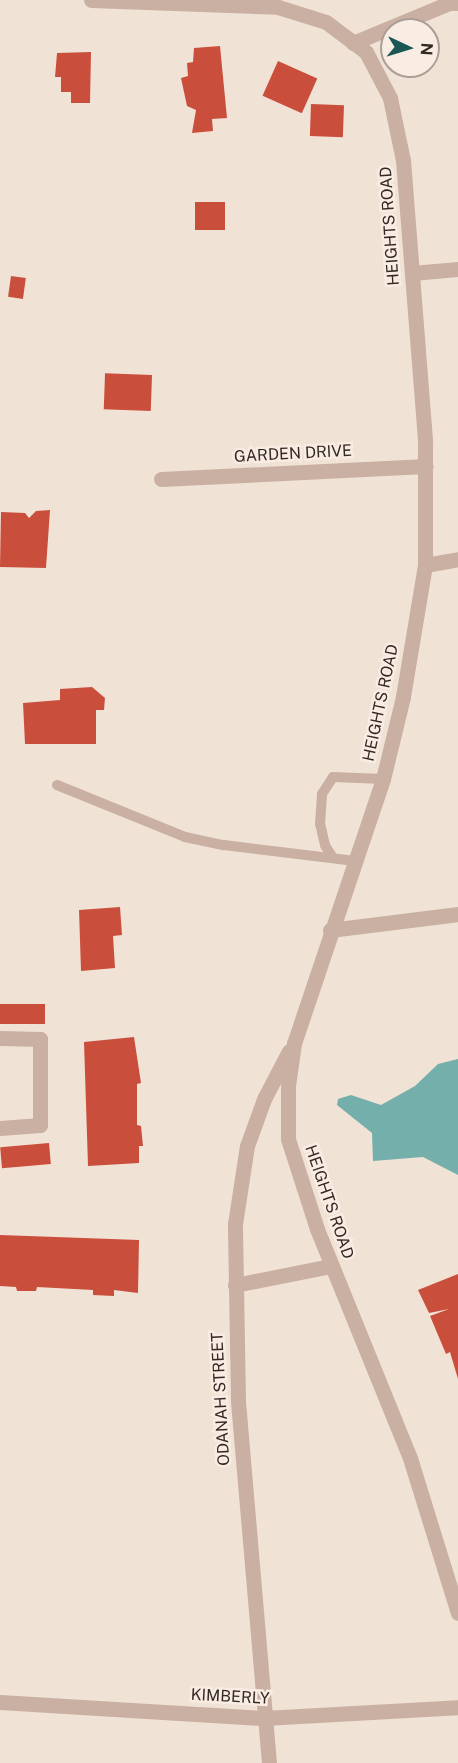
<!DOCTYPE html>
<html>
<head>
<meta charset="utf-8">
<style>
  body { margin:0 }
  #map { position:relative; width:458px; height:1763px; overflow:hidden; background:#f1e2d6; font-family:"Public Sans",sans-serif }
  div>[style] { position:absolute }
  .water>* { inset:0; background:#75afab }
  .building>* { inset:0; background:#ca4e3c; transform-origin:0 0 }
  .lane>* { height:10px; margin:-5px; padding:0 5px; transform-origin:5px; border-radius:5px; background:#c9b0a2 }
  .street>* { height:15px; margin:-7.5px; padding:0 7.5px; transform-origin:7.5px; border-radius:7.5px; background:#c9b0a2 }
  span { translate:-50% -50%; white-space:nowrap; text-align:center; line-height:1.15; -webkit-text-stroke:5px #f9ece2; paint-order:stroke }
  .street-label { font-size:16px; color:#342825 }
  .north { position:absolute; left:380px; top:18px; width:60px; height:60px; box-sizing:border-box; background:#f9ece2; border:2px solid #aa9e96; border-radius:50%; rotate:94deg; font-size:16px; font-weight:700; line-height:24px; text-align:center; color:#342825 }
  .north::after { content:''; display:block; margin:auto; width:21px; height:27px; background:#1a5653; clip-path:polygon(50% 0,100% 100%,50% 72%,0 100%) }
</style>
</head>
<body>
<div id="map">
  <div class="water">
    <div style="clip-path:polygon(458px 1059px,458px 1175px,423px 1157px,373px 1161px,372px 1133px,337px 1105px,338px 1099px,351px 1095px,381px 1105px,415px 1086px,438px 1064px)"></div>
  </div>
  <div class="building">
    <div style="clip-path:polygon(220px 46px,227px 118px,212px 119px,213px 131px,192px 133px,196px 110px,187px 106px,181px 78px,188px 76px,187px 63px,193px 62px,194px 48px)"></div>
    <div style="clip-path:polygon(91px 52px,90px 103px,71px 103px,71px 92px,61px 92px,61px 77px,55px 77px,57px 53px)"></div>
    <div style="left:278px;top:61px;width:43px;height:38px;rotate:24deg"></div>
    <div style="left:311px;top:104px;width:33px;height:32px;rotate:2deg"></div>
    <div style="left:195px;top:202px;width:30px;height:28px"></div>
    <div style="left:11px;top:276px;width:15px;height:21px;rotate:8deg"></div>
    <div style="left:152px;top:375px;width:36px;height:47px;rotate:92deg"></div>
    <div style="clip-path:polygon(50px 510px,46px 568px,0 567px,1px 512px,25px 513px,29px 518px,36px 511px)"></div>
    <div style="clip-path:polygon(92px 687px,105px 698px,104px 710px,96px 710px,96px 744px,25px 744px,23px 703px,60px 700px,60px 689px)"></div>
    <div style="clip-path:polygon(120px 907px,122px 935px,113px 936px,115px 968px,81px 971px,79px 910px)"></div>
    <div style="left:45px;top:1004px;width:20px;height:45px;rotate:90deg"></div>
    <div style="clip-path:polygon(134px 1037px,141px 1083px,137px 1084px,137px 1125px,141px 1126px,143px 1146px,139px 1146px,139px 1163px,88px 1166px,84px 1042px)"></div>
    <div style="left:49px;top:1143px;width:21px;height:49px;rotate:85deg"></div>
    <div style="clip-path:polygon(0 1235px,139px 1240px,138px 1293px,114px 1290px,114px 1296px,93px 1295px,93px 1290px,37px 1287px,36px 1291px,17px 1291px,16px 1287px,0 1286px)"></div>
    <div style="clip-path:polygon(458px 1274px,458px 1379px,450px 1352px,446px 1354px,430px 1316px,449px 1309px,429px 1313px,418px 1290px)"></div>
  </div>
  <div class="lane">
    <div style="left:57px;top:785px;width:138px;rotate:22.1deg"></div>
    <div style="left:185px;top:837px;width:40px;rotate:12deg"></div>
    <div style="left:224px;top:845px;width:132px;rotate:7deg"></div>
    <div style="left:333px;top:858px;width:15px;rotate:-122deg"></div>
    <div style="left:325px;top:845px;width:22px;rotate:-103deg"></div>
    <div style="left:320px;top:824px;width:30px;rotate:-86deg"></div>
    <div style="left:322px;top:794px;width:20px;rotate:-57deg"></div>
    <div style="left:333px;top:777px;width:50px;rotate:2.3deg"></div>
  </div>
  <div class="street">
    <div style="left:91px;top:0;width:187px;rotate:2.1deg"></div>
    <div style="left:278px;top:7px;width:50px;rotate:17.4deg"></div>
    <div style="left:326px;top:22px;width:50px;rotate:36.9deg"></div>
    <div style="left:366px;top:52px;width:52px;rotate:62.4deg"></div>
    <div style="left:390px;top:98px;width:63px;rotate:78.2deg"></div>
    <div style="left:403px;top:160px;width:282px;rotate:85.5deg"></div>
    <div style="left:425px;top:441px;width:124px;rotate:90deg"></div>
    <div style="left:425px;top:565px;width:134px;rotate:99.5deg"></div>
    <div style="left:403px;top:697px;width:84px;rotate:103.7deg"></div>
    <div style="left:383px;top:779px;width:279px;rotate:108.6deg"></div>
    <div style="left:294px;top:1043px;width:43px;rotate:97.9deg"></div>
    <div style="left:288px;top:1086px;width:53px;rotate:90deg"></div>
    <div style="left:288px;top:1139px;width:95px;rotate:72.1deg"></div>
    <div style="left:317px;top:1229px;width:247px;rotate:67.9deg"></div>
    <div style="left:410px;top:1458px;width:162px;rotate:72.8deg"></div>
    <div style="left:353px;top:43px;width:104px;rotate:-22.6deg"></div>
    <div style="left:449px;top:3px;width:9px"></div>
    <div style="left:412px;top:273px;width:46px;rotate:-5deg"></div>
    <div style="left:161px;top:479px;width:265px;rotate:-2.8deg"></div>
    <div style="left:425px;top:565px;width:34px;rotate:-10deg"></div>
    <div style="left:330px;top:930px;width:129px;rotate:-7.1deg"></div>
    <div style="left:0;top:1038px;width:40px;rotate:1.4deg"></div>
    <div style="left:40px;top:1039px;width:86px;rotate:90deg"></div>
    <div style="left:40px;top:1125px;width:40px;rotate:175.7deg"></div>
    <div style="left:235px;top:1285px;width:98px;rotate:-11.2deg"></div>
    <div style="left:0;top:1702px;width:264px;rotate:3.5deg"></div>
    <div style="left:264px;top:1718px;width:194px;rotate:-3.2deg"></div>
    <div style="left:269px;top:1763px;width:364px;rotate:-94.9deg"></div>
    <div style="left:238px;top:1400px;width:176px;rotate:-91deg"></div>
    <div style="left:235px;top:1224px;width:79px;rotate:-81.3deg"></div>
    <div style="left:247px;top:1146px;width:50px;rotate:-70.1deg"></div>
    <div style="left:264px;top:1099px;width:54px;rotate:-62.5deg"></div>
  </div>
  <div class="street-label">
    <span style="left:390px;top:226px;rotate:-94deg">HEIGHTS ROAD</span>
    <span style="left:293px;top:454px;rotate:-3deg">GARDEN DRIVE</span>
    <span style="left:381px;top:703px;rotate:-78deg">HEIGHTS ROAD</span>
    <span style="left:329px;top:1202px;rotate:71deg">HEIGHTS ROAD</span>
    <span style="left:221px;top:1399px;rotate:-93deg">ODANAH STREET</span>
    <span style="left:230px;top:1697px;rotate:3deg">KIMBERLY</span>
  </div>
  <div class="north">N</div>
</div>
</body>
</html>
